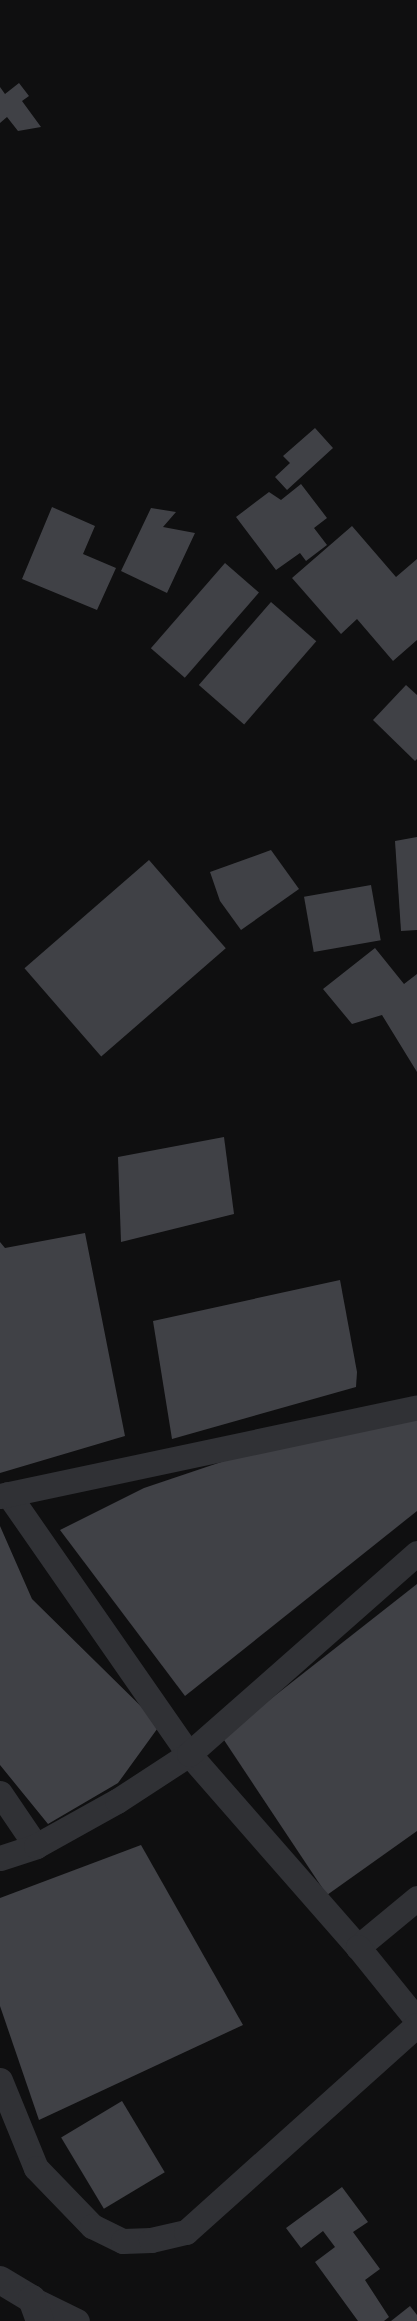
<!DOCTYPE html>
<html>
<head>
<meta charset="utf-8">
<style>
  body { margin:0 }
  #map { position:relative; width:417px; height:2321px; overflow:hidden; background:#0f0f10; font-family:"PT Sans Narrow",sans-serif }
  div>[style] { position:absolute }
  .building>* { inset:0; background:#404146; transform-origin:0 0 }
  .minor>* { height:25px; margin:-12.5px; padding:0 12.5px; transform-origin:12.5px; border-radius:12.5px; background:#303135 }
  .tertiary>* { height:28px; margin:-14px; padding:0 14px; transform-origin:14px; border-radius:14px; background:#303135 }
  span { translate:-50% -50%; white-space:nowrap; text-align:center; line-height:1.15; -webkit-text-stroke:4px #0a0a0b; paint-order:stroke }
</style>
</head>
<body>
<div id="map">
  <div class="building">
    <div style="clip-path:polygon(19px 83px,29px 96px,22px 101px,41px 127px,18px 131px,7px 117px,0 123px,0 87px,5px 94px)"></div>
    <div style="clip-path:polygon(315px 428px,333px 448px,287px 490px,275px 477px,290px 463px,283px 456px)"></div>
    <div style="clip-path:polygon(301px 484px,327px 518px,314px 528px,327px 545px,306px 561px,300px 553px,276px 570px,236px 517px,269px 492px,281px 500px)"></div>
    <div style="clip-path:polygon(52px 507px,95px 526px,83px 554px,116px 568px,97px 610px,22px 579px)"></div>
    <div style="clip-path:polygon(151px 508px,176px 512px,163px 527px,195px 533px,167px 593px,121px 571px)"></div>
    <div style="clip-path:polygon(352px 526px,396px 577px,417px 559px,417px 640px,393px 661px,357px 619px,341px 634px,292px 578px)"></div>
    <div style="left:225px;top:563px;width:45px;height:113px;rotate:41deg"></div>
    <div style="left:271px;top:602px;width:60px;height:110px;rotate:41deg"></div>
    <div style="clip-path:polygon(406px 685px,417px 695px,417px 759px,415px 761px,373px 720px)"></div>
    <div style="clip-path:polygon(417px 837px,417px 930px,401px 931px,395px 841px)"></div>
    <div style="clip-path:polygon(271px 850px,299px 889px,241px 930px,220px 901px,210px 872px)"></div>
    <div style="left:149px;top:860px;width:117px;height:165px;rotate:49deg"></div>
    <div style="left:371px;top:885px;width:56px;height:68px;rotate:80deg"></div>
    <div style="clip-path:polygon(375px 948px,404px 984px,417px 974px,417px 1072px,382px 1015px,352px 1024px,323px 989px)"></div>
    <div style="clip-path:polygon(224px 1137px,234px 1214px,121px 1242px,118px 1157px)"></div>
    <div style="clip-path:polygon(85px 1233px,125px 1436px,0 1473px,0 1242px,5px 1248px)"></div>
    <div style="clip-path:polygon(340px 1280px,357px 1372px,356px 1387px,172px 1439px,153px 1321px)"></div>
    <div style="clip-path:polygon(417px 1414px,417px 1511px,185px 1696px,60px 1530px,144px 1488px,248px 1453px)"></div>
    <div style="clip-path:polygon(0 1526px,32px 1599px,160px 1725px,118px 1783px,48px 1824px,0 1765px)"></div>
    <div style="clip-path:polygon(417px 1584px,417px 1831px,327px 1895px,222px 1737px)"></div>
    <div style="clip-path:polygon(141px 1845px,243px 2025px,39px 2120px,0 2006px,0 1898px)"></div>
    <div style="left:122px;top:2101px;width:83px;height:71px;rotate:59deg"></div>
    <div style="clip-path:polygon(342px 2187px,368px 2222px,353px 2232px,380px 2269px,365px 2280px,389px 2317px,384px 2321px,358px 2321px,315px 2262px,335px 2247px,323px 2231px,301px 2248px,286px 2228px)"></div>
    <div style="clip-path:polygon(410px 2306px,417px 2315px,417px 2321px,391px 2321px)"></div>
  </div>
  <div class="minor">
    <div style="left:8px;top:1494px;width:317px;rotate:55.2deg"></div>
    <div style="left:189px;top:1754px;width:257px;rotate:48.8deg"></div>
    <div style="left:0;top:1496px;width:426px;rotate:-12deg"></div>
    <div style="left:0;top:1793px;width:64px;rotate:55.8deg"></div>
    <div style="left:0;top:1858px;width:38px;rotate:-18deg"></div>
    <div style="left:36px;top:1846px;width:93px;rotate:-29.1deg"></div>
    <div style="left:117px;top:1801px;width:86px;rotate:-33.1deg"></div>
    <div style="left:189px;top:1754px;width:304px;rotate:-41.4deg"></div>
    <div style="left:417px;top:1898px;width:77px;rotate:140.3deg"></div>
    <div style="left:358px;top:1947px;width:94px;rotate:51.1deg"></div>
    <div style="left:0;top:2080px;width:95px;rotate:67.8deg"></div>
    <div style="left:36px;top:2168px;width:81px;rotate:46deg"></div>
    <div style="left:92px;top:2226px;width:34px;rotate:26deg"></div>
    <div style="left:123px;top:2241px;width:28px;rotate:-2deg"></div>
    <div style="left:151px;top:2240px;width:36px;rotate:-13deg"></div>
    <div style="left:186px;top:2232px;width:310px;rotate:-41.9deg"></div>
    <div style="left:32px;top:2299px;width:50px;rotate:26.1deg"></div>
  </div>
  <div class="tertiary">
    <div style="left:0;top:2280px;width:37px;rotate:31deg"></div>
    <div style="left:32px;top:2299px;width:23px;rotate:70deg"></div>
  </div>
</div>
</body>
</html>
